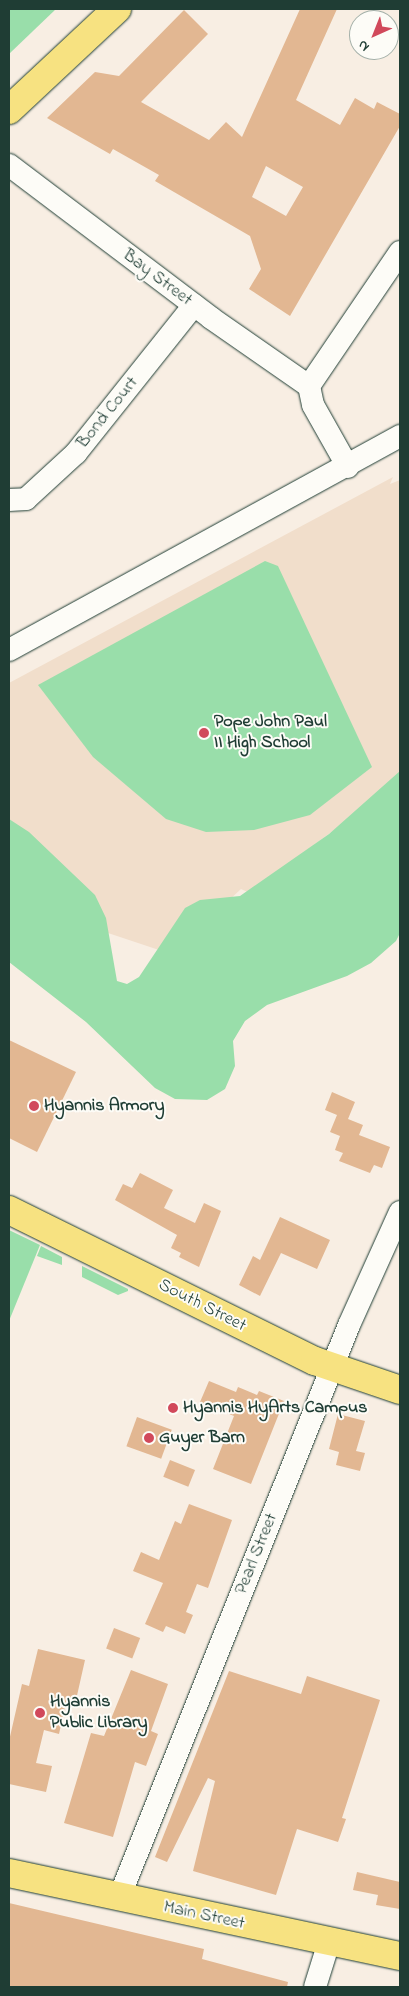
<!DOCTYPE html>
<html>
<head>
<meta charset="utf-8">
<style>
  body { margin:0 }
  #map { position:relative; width:409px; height:1996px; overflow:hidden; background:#f8eee3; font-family:"Indie Flower",sans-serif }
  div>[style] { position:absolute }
  .built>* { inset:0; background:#f1decb }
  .green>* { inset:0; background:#99deaa }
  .building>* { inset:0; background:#e2b792; transform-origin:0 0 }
  .roads { filter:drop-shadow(0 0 1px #1f3d34) drop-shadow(0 0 1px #1f3d34) }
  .minor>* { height:22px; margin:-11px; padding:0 11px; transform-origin:11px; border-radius:11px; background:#fdfcf7 }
  .major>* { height:28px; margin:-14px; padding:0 14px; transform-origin:14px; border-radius:14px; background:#f7e281 }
  .dots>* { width:14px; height:14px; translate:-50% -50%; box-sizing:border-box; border:2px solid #fdfcf7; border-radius:50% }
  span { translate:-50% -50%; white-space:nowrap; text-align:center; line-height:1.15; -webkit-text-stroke:4px #fdfcf7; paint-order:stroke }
  .street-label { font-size:18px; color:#1f3d34 }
  .poi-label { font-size:18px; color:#1f3d34; font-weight:700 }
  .left { translate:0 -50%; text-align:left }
  .frame { position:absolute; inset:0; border:10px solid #1f3d34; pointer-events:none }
  .north { position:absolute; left:349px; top:10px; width:50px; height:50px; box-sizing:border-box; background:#fdfcf7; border:1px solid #a4b0a9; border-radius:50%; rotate:224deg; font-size:14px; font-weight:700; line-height:20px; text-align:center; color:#1f3d34 }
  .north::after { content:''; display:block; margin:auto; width:18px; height:22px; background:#d1495b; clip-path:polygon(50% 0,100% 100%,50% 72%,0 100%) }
</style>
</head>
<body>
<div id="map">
  <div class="built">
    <div style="clip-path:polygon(393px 477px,390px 484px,400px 480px,400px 782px,315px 844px,277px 906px,241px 889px,171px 954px,9px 900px,9px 683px)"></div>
  </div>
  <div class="green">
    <div style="clip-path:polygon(9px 9px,56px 9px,9px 54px)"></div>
    <div style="clip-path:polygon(265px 561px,278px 566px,372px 767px,310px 815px,254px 830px,206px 832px,166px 819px,93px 757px,38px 685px)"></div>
    <div style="clip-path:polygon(400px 771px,400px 933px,396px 941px,371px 963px,347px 976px,267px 1005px,245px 1021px,233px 1041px,235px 1066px,225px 1089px,207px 1100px,175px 1099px,155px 1088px,86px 1022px,9px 962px,9px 819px,29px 832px,95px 895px,106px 918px,117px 981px,127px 984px,139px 977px,185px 908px,200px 900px,240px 896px,329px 834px)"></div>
    <div style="clip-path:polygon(9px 1230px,40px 1245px,9px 1321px)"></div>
    <div style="clip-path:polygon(41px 1246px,62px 1257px,62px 1265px,37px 1256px)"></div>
    <div style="clip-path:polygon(82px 1266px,128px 1289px,128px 1291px,118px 1295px,82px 1277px)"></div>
  </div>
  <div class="building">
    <div style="clip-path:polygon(evenodd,300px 9px,337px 9px,296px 100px,340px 125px,355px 98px,374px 109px,377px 102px,400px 114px,400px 126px,290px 316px,249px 289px,261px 269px,250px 236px,155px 181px,159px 175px,113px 149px,110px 154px,47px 118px,95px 72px,119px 76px,184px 10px,208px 34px,141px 102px,209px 140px,226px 122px,242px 137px,300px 9px,266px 166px,303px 187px,286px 216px,252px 197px,266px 166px)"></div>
    <div style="clip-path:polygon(9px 1040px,76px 1072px,37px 1152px,9px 1138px)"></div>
    <div style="clip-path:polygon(332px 1092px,355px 1102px,348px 1119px,363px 1125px,359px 1135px,390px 1147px,382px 1168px,374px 1165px,370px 1173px,339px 1161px,343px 1153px,335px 1150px,340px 1136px,330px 1132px,337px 1115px,325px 1110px)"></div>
    <div style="clip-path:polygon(140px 1173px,173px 1190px,164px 1208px,195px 1223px,204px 1203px,221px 1211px,199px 1267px,179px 1257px,181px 1253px,171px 1248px,177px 1235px,115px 1200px,123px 1184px,132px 1188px)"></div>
    <div style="clip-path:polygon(280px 1217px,330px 1240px,317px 1269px,281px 1253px,260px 1296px,239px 1285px,253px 1256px,260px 1260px)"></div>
    <div style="clip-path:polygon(209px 1381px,236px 1392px,238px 1387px,257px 1395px,259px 1391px,284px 1401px,251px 1484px,213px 1469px,234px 1416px,200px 1402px)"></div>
    <div style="clip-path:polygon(338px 1414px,365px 1421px,356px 1451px,365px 1453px,360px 1471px,336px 1465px,339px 1452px,329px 1449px)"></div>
    <div style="left:137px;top:1417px;width:37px;height:31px;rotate:20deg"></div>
    <div style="left:170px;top:1460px;width:27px;height:18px;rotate:22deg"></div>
    <div style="clip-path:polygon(189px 1504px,232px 1520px,208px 1588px,197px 1584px,186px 1612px,193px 1615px,185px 1634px,166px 1626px,163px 1632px,145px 1624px,163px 1583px,133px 1571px,141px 1552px,159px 1560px,175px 1521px,181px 1524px)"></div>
    <div style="left:114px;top:1628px;width:28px;height:22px;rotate:21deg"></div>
    <div style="clip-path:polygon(38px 1649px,85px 1660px,76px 1700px,67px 1698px,59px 1734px,44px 1730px,36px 1763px,52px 1766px,46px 1792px,9px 1784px,9px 1741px,22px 1684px,29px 1686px)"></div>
    <div style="clip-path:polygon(131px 1670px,168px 1684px,151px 1731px,158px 1734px,146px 1766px,135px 1762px,113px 1837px,64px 1823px,91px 1733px,104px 1736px)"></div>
    <div style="clip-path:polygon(229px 1671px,301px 1694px,307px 1676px,380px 1700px,342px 1818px,346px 1819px,338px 1842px,297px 1829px,276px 1895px,193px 1871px,215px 1781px,208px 1778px,167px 1862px,155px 1857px)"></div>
    <div style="clip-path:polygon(357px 1872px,400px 1882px,400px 1909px,376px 1905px,378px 1895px,353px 1890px)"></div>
    <div style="clip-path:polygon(9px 1903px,204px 1949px,202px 1959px,288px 1982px,287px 1987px,9px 1987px)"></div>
  </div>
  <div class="roads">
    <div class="minor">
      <div style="left:9px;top:165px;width:253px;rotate:37.1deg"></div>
      <div style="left:211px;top:318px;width:119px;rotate:34.8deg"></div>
      <div style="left:309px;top:386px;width:19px;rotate:78deg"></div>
      <div style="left:313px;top:405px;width:71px;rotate:60.6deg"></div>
      <div style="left:309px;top:386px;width:162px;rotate:-55.8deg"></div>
      <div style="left:9px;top:500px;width:17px;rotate:-3deg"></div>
      <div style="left:26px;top:499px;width:68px;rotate:-42.6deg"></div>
      <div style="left:76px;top:453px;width:189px;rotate:-51.4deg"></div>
      <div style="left:9px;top:650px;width:446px;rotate:-28.7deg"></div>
      <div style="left:119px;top:1898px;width:617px;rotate:-68.13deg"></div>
      <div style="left:349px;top:1325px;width:124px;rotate:-65.7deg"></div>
      <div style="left:315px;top:1987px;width:47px;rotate:-72.7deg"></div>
    </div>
    <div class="major">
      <div style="left:9px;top:110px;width:148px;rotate:-43.1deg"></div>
      <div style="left:9px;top:1210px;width:341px;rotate:26.3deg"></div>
      <div style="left:315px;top:1361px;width:90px;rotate:18.8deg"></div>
      <div style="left:9px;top:1873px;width:400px;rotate:12deg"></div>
    </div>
  </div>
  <div class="dots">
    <div style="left:204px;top:733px;background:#d1495b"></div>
    <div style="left:34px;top:1106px;background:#d1495b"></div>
    <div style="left:173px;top:1408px;background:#d1495b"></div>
    <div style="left:149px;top:1438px;background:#d1495b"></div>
    <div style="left:40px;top:1713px;background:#d1495b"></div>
  </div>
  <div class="street-label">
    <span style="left:157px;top:278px;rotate:37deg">Bay Street</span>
    <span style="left:108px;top:413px;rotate:-51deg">Bond Court</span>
    <span style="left:202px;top:1306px;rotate:27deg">South Street</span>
    <span style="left:257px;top:1554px;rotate:-68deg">Pearl Street</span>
    <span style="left:204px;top:1916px;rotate:12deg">Main Street</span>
  </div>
  <div class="poi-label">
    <span class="left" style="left:214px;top:733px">Pope John Paul<br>II High School</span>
    <span class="left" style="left:44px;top:1106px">Hyannis Armory</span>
    <span class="left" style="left:183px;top:1408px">Hyannis HyArts Campus</span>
    <span class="left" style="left:159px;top:1438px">Guyer Barn</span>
    <span class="left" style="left:50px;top:1713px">Hyannis<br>Public Library</span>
  </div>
  <div class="frame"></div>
  <div class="north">N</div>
</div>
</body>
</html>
